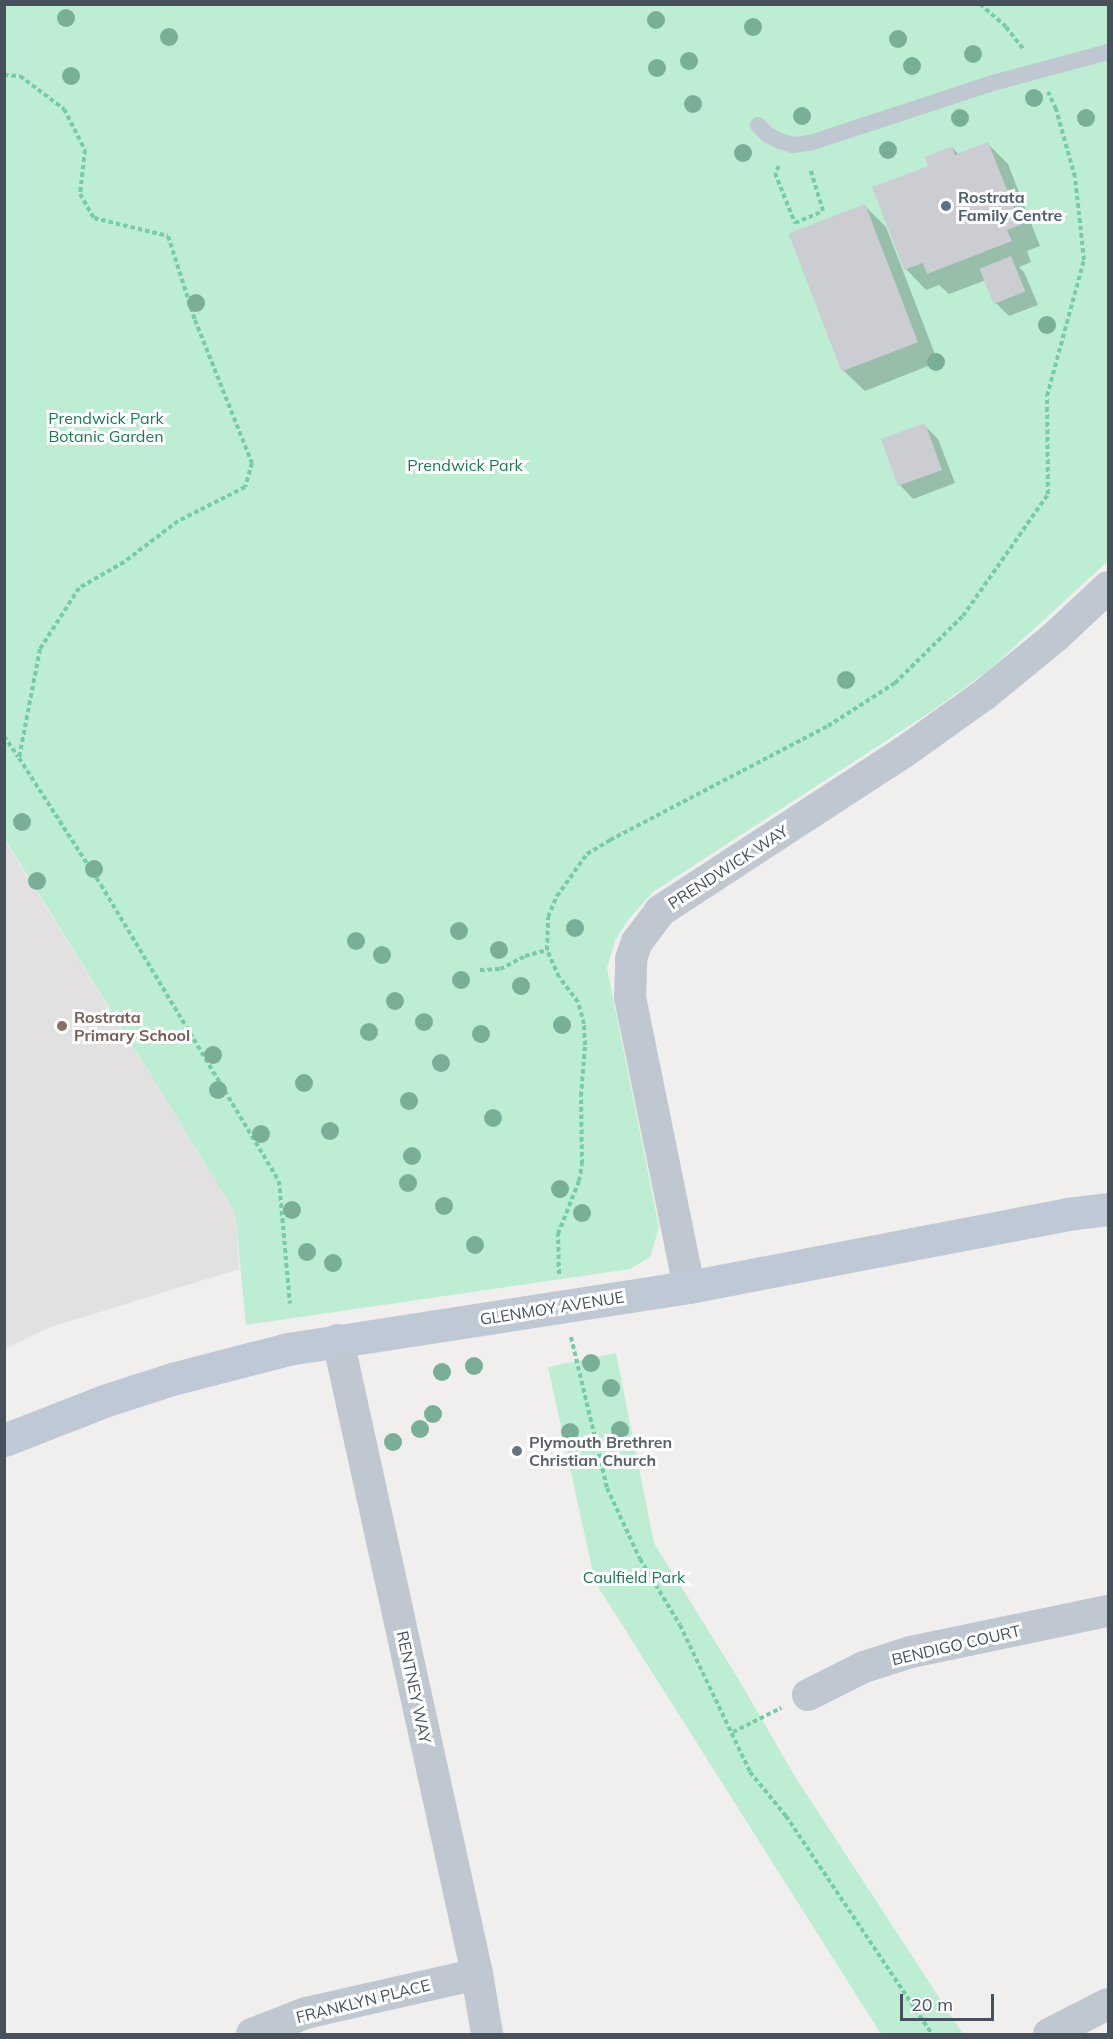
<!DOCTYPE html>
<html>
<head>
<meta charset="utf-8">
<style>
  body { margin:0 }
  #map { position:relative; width:1113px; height:2039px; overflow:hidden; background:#f1eeee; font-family:Mulish,sans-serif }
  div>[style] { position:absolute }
  .education>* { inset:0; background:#e2e0e0 }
  .green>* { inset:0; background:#bdeed3 }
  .shadow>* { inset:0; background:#0003 }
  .building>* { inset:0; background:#cbcdd3; transform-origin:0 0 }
  .path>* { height:4px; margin-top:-2px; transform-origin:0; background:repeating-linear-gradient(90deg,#76cca6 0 4.5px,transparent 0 7.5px) }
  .lane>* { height:16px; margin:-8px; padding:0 8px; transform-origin:8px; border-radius:8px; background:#bfc8d0 }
  .street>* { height:32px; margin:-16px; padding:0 16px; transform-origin:16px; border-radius:16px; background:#bfc8d0 }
  .secondary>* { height:33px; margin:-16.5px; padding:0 16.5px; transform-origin:16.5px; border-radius:16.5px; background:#bfc9d5 }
  .trees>* { width:18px; height:18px; margin:-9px; border-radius:50%; background:#7aaf97 }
  .dots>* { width:16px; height:16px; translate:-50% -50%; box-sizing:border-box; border:3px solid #fff; border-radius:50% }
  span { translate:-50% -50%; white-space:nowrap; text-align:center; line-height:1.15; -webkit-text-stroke:6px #fff; paint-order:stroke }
  .service-label { font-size:16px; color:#4e5e75; font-weight:700 }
  .left { translate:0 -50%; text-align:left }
  .park-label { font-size:16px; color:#187c4f }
  .street-label { font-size:16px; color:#47515c }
  .education-label { font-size:16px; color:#785e54; font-weight:700 }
  .worship-label { font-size:16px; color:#5b616d; font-weight:700 }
  .frame { position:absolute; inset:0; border:6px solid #47515c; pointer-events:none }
  .scale { position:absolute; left:900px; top:1994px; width:94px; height:27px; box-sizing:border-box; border:3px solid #47515c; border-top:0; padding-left:8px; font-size:18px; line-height:21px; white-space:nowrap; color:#47515c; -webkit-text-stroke:4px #fff; paint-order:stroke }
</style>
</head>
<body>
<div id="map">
  <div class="education">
    <div style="clip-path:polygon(4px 839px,235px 1212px,239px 1269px,48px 1328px,5px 1349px)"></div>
  </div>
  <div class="green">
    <div style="clip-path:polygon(5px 5px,1108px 5px,1108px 561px,988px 671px,929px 713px,653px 892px,627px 921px,615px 941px,607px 968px,659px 1227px,650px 1257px,630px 1269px,246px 1325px,235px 1212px,5px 839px)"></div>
    <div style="clip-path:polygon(616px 1353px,654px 1543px,742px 1685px,794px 1775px,963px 2034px,881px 2034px,595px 1582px,548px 1367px)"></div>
  </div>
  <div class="shadow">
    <div style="clip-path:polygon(988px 144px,1008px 164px,1040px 246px,1027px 251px,1031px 262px,1019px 267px,1024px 272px,1038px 305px,1009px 316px,995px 302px,986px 280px,949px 294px,939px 285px,926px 290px,906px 269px,930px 166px,952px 147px,959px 155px)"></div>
    <div style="clip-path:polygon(865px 206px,886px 227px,938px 362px,865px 391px,844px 371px,791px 235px)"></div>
    <div style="clip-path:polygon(924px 425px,938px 439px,955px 483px,913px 499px,900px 485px)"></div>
  </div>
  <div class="building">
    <div style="clip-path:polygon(988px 142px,1021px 225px,1007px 230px,1012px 241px,927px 274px,923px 263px,904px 270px,872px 187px,928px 166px,925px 157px,952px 146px,955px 155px)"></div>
    <div style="left:865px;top:204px;width:148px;height:82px;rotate:69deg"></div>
    <div style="left:1011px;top:256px;width:38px;height:34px;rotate:68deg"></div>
    <div style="left:925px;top:423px;width:50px;height:47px;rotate:70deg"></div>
  </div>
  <div class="path">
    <div style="left:980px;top:4px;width:35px;rotate:41deg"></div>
    <div style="left:1006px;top:27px;width:28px;rotate:52deg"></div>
    <div style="left:4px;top:75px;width:16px;rotate:4deg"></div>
    <div style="left:20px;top:76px;width:55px;rotate:36.9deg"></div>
    <div style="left:64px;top:109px;width:46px;rotate:62.9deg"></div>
    <div style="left:85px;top:150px;width:44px;rotate:96.5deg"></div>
    <div style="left:80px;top:194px;width:28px;rotate:60deg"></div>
    <div style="left:94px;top:218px;width:76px;rotate:13.7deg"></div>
    <div style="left:168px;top:236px;width:88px;rotate:72.2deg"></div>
    <div style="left:195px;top:320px;width:154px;rotate:68.3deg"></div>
    <div style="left:252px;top:463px;width:25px;rotate:106deg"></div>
    <div style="left:245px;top:487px;width:75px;rotate:153.1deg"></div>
    <div style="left:178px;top:521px;width:68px;rotate:142.8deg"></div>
    <div style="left:124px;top:562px;width:52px;rotate:150deg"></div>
    <div style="left:79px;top:588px;width:72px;rotate:122.6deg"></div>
    <div style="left:40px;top:649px;width:111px;rotate:100.9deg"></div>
    <div style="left:19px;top:758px;width:151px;rotate:57.2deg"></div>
    <div style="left:101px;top:885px;width:345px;rotate:59deg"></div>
    <div style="left:279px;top:1181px;width:123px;rotate:84.9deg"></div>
    <div style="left:779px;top:166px;width:8px;rotate:120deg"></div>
    <div style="left:775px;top:173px;width:54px;rotate:68.2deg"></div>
    <div style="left:795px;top:223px;width:30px;rotate:-23deg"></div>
    <div style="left:823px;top:211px;width:45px;rotate:-106.8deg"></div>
    <div style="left:4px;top:736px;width:25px;rotate:56deg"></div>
    <div style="left:480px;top:970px;width:20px;rotate:-3deg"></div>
    <div style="left:500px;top:969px;width:28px;rotate:-27deg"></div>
    <div style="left:525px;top:956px;width:23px;rotate:-15deg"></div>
    <div style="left:559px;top:1274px;width:40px;rotate:-91.4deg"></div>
    <div style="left:558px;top:1234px;width:57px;rotate:-68.4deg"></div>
    <div style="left:579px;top:1181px;width:17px;rotate:-80deg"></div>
    <div style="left:582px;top:1164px;width:68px;rotate:-90.8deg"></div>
    <div style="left:581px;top:1096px;width:51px;rotate:-85.5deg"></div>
    <div style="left:585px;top:1045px;width:21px;rotate:-93deg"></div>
    <div style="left:584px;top:1024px;width:23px;rotate:-105deg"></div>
    <div style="left:578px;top:1002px;width:31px;rotate:-127deg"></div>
    <div style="left:559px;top:977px;width:30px;rotate:-114deg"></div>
    <div style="left:547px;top:950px;width:33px;rotate:-88deg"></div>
    <div style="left:548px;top:917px;width:23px;rotate:-67deg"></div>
    <div style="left:557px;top:896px;width:52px;rotate:-54.5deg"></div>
    <div style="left:587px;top:854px;width:27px;rotate:-31deg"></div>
    <div style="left:610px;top:840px;width:246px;rotate:-27.6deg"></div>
    <div style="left:828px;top:726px;width:80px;rotate:-32.7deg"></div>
    <div style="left:895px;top:683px;width:95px;rotate:-44.6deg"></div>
    <div style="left:963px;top:616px;width:149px;rotate:-55.1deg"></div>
    <div style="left:1048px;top:494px;width:98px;rotate:-90.6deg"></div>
    <div style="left:1047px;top:396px;width:141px;rotate:-74.8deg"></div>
    <div style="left:1084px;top:260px;width:83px;rotate:-96.2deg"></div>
    <div style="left:1075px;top:177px;width:71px;rotate:-105.6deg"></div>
    <div style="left:1056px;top:109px;width:19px;rotate:-115deg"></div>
    <div style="left:571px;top:1337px;width:155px;rotate:76.6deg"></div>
    <div style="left:607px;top:1488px;width:78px;rotate:65.1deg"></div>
    <div style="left:640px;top:1559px;width:77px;rotate:58.8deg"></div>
    <div style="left:680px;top:1625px;width:163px;rotate:64.5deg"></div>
    <div style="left:750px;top:1772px;width:57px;rotate:50.7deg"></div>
    <div style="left:786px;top:1816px;width:262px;rotate:56.2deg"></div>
    <div style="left:733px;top:1732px;width:54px;rotate:-26.6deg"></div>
  </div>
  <div class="lane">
    <div style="left:758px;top:125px;width:14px;rotate:45deg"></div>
    <div style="left:768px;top:135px;width:13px;rotate:27deg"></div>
    <div style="left:780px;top:141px;width:14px;rotate:17deg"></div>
    <div style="left:793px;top:145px;width:17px;rotate:-7deg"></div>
    <div style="left:810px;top:143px;width:188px;rotate:-18.2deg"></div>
    <div style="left:989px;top:84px;width:123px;rotate:-15.1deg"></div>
  </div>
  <div class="street">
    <div style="left:689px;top:1287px;width:296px;rotate:-101.5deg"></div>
    <div style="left:630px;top:997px;width:38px;rotate:-88deg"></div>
    <div style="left:631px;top:959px;width:18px;rotate:-71deg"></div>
    <div style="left:637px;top:942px;width:39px;rotate:-53deg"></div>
    <div style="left:660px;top:911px;width:291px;rotate:-33.1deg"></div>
    <div style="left:904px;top:752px;width:98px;rotate:-35.5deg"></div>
    <div style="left:984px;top:695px;width:93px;rotate:-39.3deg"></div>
    <div style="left:1056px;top:636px;width:71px;rotate:-43.3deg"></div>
    <div style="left:338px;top:1340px;width:649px;rotate:77.63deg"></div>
    <div style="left:477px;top:1974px;width:61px;rotate:80.5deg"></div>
    <div style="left:808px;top:1695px;width:63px;rotate:-26.6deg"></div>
    <div style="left:864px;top:1667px;width:49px;rotate:-17.7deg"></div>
    <div style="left:911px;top:1652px;width:201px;rotate:-11.8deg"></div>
    <div style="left:252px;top:2034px;width:58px;rotate:-21.3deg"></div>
    <div style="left:306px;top:2013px;width:175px;rotate:-12.8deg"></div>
    <div style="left:1049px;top:2034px;width:66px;rotate:-27deg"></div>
  </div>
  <div class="secondary">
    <div style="left:4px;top:1440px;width:110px;rotate:-21.2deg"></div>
    <div style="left:107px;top:1400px;width:68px;rotate:-17.9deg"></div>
    <div style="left:172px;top:1379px;width:120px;rotate:-14.5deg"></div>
    <div style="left:288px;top:1349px;width:406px;rotate:-8.8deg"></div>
    <div style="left:689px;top:1287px;width:385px;rotate:-10.9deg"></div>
    <div style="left:1067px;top:1214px;width:41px;rotate:-7deg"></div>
  </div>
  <div class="trees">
    <div style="left:66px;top:18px"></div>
    <div style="left:656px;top:20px"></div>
    <div style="left:753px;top:27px"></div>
    <div style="left:169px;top:37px"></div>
    <div style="left:898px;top:39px"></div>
    <div style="left:973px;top:54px"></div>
    <div style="left:689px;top:61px"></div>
    <div style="left:912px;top:66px"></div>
    <div style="left:657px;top:68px"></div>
    <div style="left:71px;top:76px"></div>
    <div style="left:1034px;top:98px"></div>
    <div style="left:693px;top:104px"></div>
    <div style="left:802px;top:116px"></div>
    <div style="left:960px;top:118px"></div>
    <div style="left:1086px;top:118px"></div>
    <div style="left:888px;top:150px"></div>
    <div style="left:743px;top:153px"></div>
    <div style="left:196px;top:303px"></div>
    <div style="left:1047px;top:325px"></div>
    <div style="left:936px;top:362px"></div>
    <div style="left:846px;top:680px"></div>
    <div style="left:22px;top:822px"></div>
    <div style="left:94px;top:869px"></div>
    <div style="left:37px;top:881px"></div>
    <div style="left:575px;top:928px"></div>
    <div style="left:459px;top:931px"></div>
    <div style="left:356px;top:941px"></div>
    <div style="left:499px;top:950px"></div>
    <div style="left:382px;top:955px"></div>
    <div style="left:461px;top:980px"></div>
    <div style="left:521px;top:986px"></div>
    <div style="left:395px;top:1001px"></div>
    <div style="left:424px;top:1022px"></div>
    <div style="left:562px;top:1025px"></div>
    <div style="left:369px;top:1032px"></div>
    <div style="left:481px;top:1034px"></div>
    <div style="left:213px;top:1055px"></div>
    <div style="left:441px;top:1063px"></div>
    <div style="left:304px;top:1083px"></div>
    <div style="left:218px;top:1090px"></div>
    <div style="left:409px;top:1101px"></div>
    <div style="left:493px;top:1118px"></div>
    <div style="left:330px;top:1131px"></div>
    <div style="left:261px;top:1134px"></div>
    <div style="left:412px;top:1156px"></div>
    <div style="left:408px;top:1183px"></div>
    <div style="left:560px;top:1189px"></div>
    <div style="left:444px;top:1206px"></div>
    <div style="left:292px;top:1210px"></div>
    <div style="left:582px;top:1213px"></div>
    <div style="left:475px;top:1245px"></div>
    <div style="left:307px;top:1252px"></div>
    <div style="left:333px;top:1263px"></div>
    <div style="left:591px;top:1363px"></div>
    <div style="left:474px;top:1366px"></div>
    <div style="left:442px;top:1372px"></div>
    <div style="left:611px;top:1388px"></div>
    <div style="left:433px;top:1414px"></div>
    <div style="left:420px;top:1429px"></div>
    <div style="left:620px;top:1430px"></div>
    <div style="left:570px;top:1432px"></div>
    <div style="left:393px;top:1442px"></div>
  </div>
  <div class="dots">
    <div style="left:946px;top:206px;background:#5c6f8a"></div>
    <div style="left:62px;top:1026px;background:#8d6e63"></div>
    <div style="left:517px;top:1451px;background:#6b7280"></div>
  </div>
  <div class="service-label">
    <span class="left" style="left:958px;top:206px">Rostrata<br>Family Centre</span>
  </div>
  <div class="park-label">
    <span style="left:106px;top:427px">Prendwick Park<br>Botanic Garden</span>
    <span style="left:465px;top:465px">Prendwick Park</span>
    <span style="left:634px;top:1577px">Caulfield Park</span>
  </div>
  <div class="street-label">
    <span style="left:728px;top:867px;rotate:-33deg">PRENDWICK WAY</span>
    <span style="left:552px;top:1308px;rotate:-9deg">GLENMOY AVENUE</span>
    <span style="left:956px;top:1645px;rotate:-13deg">BENDIGO COURT</span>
    <span style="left:414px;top:1687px;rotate:78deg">RENTNEY WAY</span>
    <span style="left:363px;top:2001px;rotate:-14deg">FRANKLYN PLACE</span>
  </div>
  <div class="education-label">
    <span class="left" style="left:74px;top:1026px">Rostrata<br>Primary School</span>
  </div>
  <div class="worship-label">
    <span class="left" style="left:529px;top:1451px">Plymouth Brethren<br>Christian Church</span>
  </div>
  <div class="frame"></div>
  <div class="scale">20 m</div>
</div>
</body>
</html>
